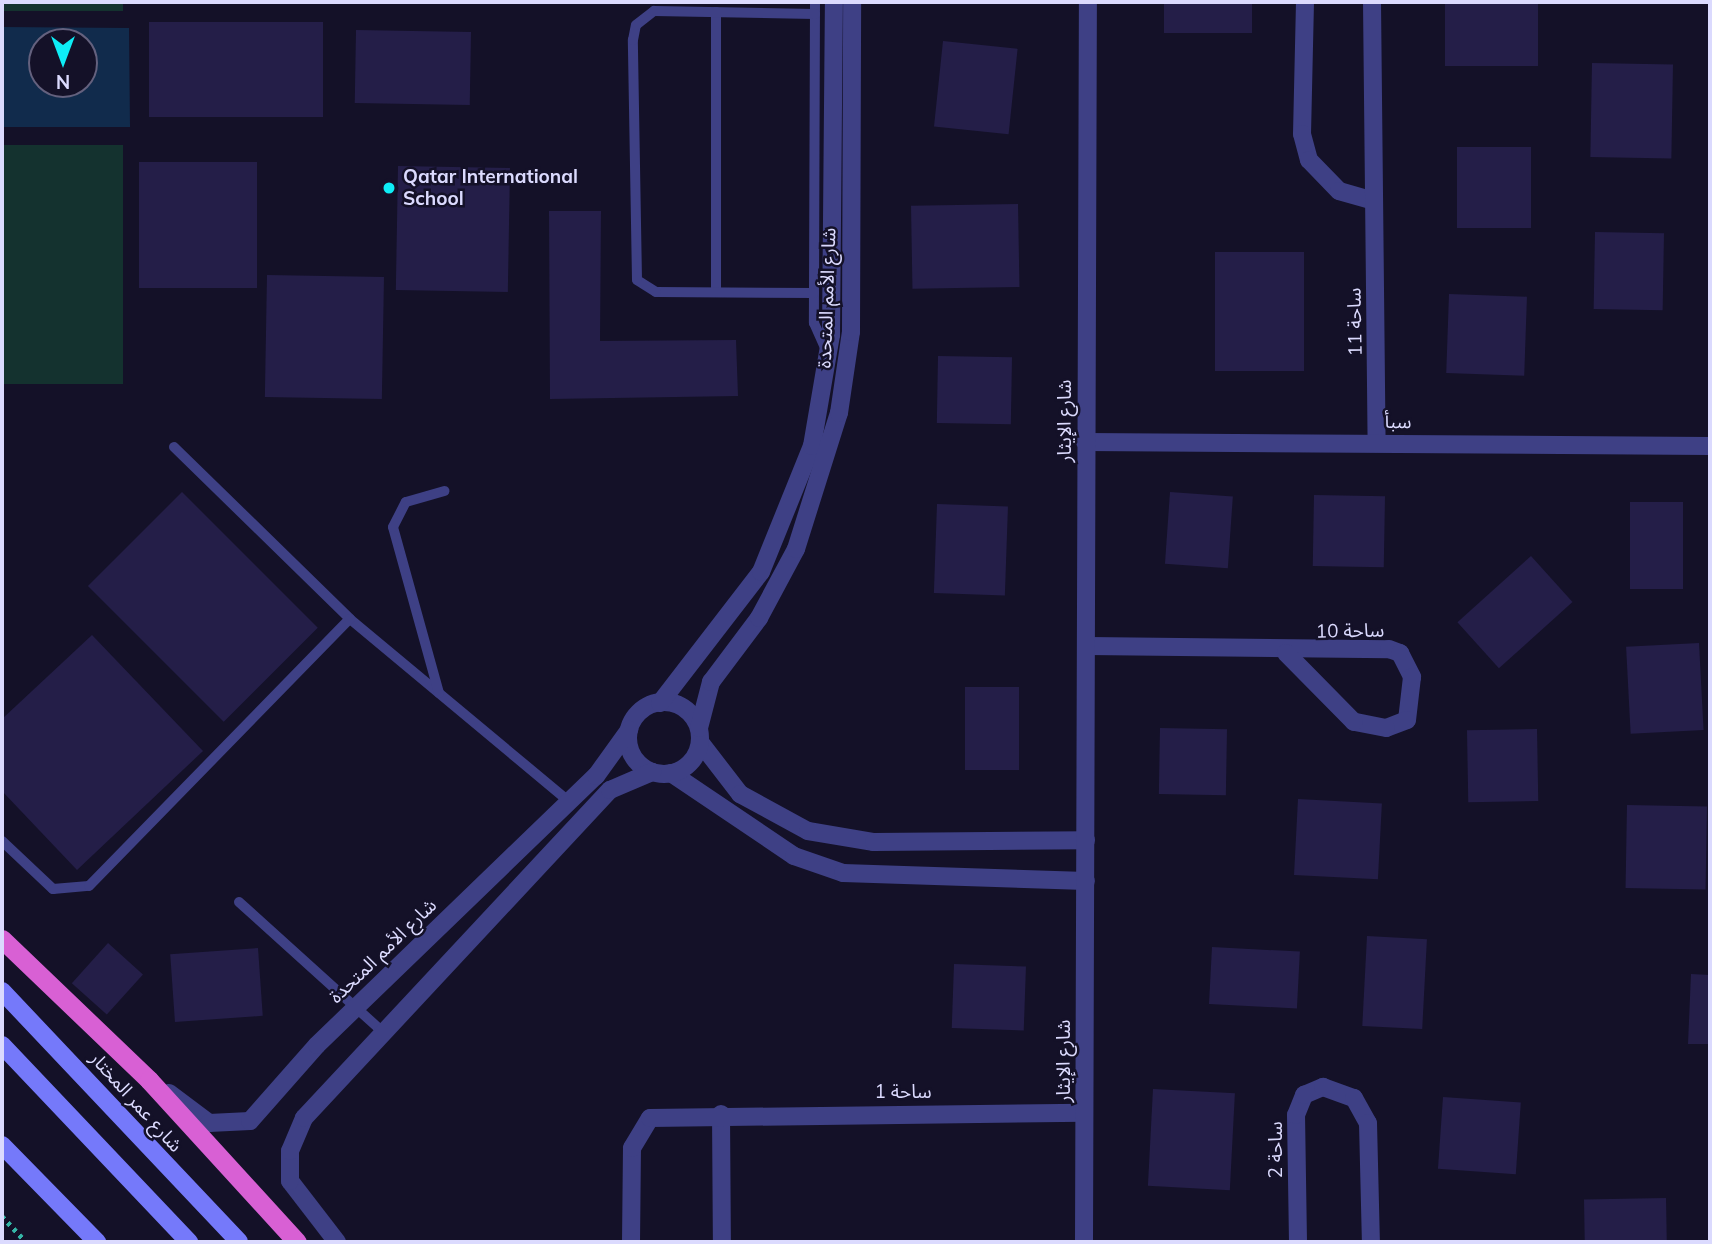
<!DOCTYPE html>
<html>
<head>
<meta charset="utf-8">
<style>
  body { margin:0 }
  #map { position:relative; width:1712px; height:1244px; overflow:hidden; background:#141128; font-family:Mulish,"Noto Sans Arabic",sans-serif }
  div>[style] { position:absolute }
  .green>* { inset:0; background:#14322f; transform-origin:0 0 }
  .water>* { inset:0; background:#112b4c }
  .building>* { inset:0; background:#241e48; transform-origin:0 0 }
  .path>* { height:4.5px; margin-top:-2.25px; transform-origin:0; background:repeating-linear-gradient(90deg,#35b6a6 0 3.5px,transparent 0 8.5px) }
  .service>* { height:10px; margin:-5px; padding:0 5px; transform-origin:5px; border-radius:5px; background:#3e4085 }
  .minor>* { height:18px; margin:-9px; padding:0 9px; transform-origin:9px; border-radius:9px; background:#3e4085 }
  .tertiary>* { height:18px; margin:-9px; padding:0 9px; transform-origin:9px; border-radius:9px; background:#3e4085 }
  .tertiary>.ring { margin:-9px; padding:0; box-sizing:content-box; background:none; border:18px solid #3e4085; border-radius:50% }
  .secondary>* { height:18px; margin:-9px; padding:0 9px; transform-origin:9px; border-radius:9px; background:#7579fa }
  .trunk>* { height:19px; margin:-9.5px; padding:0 9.5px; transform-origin:9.5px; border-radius:9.5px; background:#d860d4 }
  .dots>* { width:19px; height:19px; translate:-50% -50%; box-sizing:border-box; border:4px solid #141128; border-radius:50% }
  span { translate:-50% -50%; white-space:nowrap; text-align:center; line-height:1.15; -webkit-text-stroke:5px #141128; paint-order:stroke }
  .poi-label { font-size:19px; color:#dbdafe; font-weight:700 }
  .left { translate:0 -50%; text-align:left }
  .street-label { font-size:19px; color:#dbdafe }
  .frame { position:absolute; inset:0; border:4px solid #dbdafe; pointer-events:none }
  .north { position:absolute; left:28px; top:28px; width:70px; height:70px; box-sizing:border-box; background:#141128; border:2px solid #64617e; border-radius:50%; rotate:180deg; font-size:19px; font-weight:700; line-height:28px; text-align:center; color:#dbdafe }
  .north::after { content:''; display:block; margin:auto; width:24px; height:32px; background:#0eedf6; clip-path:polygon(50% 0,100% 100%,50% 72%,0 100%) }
</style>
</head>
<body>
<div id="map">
  <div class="green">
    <div style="left:2px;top:2px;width:121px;height:9px"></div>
    <div style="left:2px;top:145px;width:121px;height:239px"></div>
  </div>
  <div class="water">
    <div style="clip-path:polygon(evenodd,2px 27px,129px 28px,130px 127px,2px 127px,2px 27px,42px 42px,84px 42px,84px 84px,42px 84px,42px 42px)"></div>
  </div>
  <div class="building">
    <div style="left:1164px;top:2px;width:88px;height:31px"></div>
    <div style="left:1445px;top:2px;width:93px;height:64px"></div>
    <div style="left:323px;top:22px;width:95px;height:174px;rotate:90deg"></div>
    <div style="left:471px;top:32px;width:73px;height:115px;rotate:91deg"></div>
    <div style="left:943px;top:41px;width:75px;height:86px;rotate:6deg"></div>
    <div style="left:1592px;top:63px;width:81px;height:94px;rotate:1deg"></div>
    <div style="left:1457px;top:147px;width:74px;height:81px"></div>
    <div style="left:139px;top:162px;width:118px;height:126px"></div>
    <div style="left:398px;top:166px;width:112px;height:124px;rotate:1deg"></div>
    <div style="left:1018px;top:204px;width:83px;height:107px;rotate:89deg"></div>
    <div style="clip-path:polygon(549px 211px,601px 211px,600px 341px,736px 340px,738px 396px,550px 399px)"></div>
    <div style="left:1595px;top:232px;width:69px;height:77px;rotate:1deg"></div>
    <div style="left:1215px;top:252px;width:89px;height:119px"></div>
    <div style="left:267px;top:275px;width:117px;height:122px;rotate:1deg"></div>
    <div style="left:1449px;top:294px;width:78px;height:79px;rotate:2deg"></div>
    <div style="left:938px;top:356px;width:74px;height:67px;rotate:1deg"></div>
    <div style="left:182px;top:492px;width:192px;height:133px;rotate:45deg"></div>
    <div style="left:1170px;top:492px;width:63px;height:72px;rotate:4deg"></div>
    <div style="left:1314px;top:495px;width:71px;height:71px;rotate:1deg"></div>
    <div style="left:1630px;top:502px;width:53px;height:87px"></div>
    <div style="left:937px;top:504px;width:71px;height:89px;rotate:2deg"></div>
    <div style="left:1531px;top:556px;width:62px;height:99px;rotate:48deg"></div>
    <div style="clip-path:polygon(92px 635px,203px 751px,77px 870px,2px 791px,2px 719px)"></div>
    <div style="left:1699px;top:643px;width:87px;height:73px;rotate:87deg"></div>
    <div style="left:965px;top:687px;width:54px;height:83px"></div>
    <div style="left:1160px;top:728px;width:67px;height:66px;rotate:1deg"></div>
    <div style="left:1537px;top:729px;width:72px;height:70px;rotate:89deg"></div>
    <div style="left:1298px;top:799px;width:84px;height:76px;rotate:3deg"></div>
    <div style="left:1627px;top:805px;width:80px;height:83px;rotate:1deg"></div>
    <div style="left:1367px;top:936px;width:60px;height:90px;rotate:3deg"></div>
    <div style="left:108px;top:943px;width:47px;height:54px;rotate:42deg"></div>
    <div style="left:1212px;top:947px;width:88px;height:57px;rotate:3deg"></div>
    <div style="left:258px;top:948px;width:68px;height:88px;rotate:86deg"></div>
    <div style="left:954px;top:964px;width:72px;height:64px;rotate:2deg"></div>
    <div style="clip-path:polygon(1691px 974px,1710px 975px,1710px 1044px,1688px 1044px)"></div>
    <div style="left:1153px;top:1089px;width:82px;height:97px;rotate:3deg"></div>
    <div style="left:1443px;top:1097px;width:78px;height:72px;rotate:4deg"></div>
    <div style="left:1666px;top:1198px;width:44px;height:82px;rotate:89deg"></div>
  </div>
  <div class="path">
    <div style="left:2px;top:1216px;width:35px;rotate:47deg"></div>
  </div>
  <div class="service">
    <div style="left:815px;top:2px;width:321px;rotate:90.2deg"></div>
    <div style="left:814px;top:323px;width:32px;rotate:66deg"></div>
    <div style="left:716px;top:292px;width:280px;rotate:-90deg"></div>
    <div style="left:814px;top:293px;width:158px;rotate:-179.6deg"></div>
    <div style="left:656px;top:292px;width:22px;rotate:-148deg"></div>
    <div style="left:637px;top:280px;width:240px;rotate:-91deg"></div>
    <div style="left:633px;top:40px;width:15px;rotate:-79deg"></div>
    <div style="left:636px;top:25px;width:23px;rotate:-38deg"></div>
    <div style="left:654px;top:11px;width:161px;rotate:1.1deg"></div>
    <div style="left:174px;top:447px;width:246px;rotate:44.3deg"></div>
    <div style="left:350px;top:619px;width:286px;rotate:39.8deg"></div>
    <div style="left:439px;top:693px;width:172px;rotate:-105.5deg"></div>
    <div style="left:393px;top:527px;width:28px;rotate:-63deg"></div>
    <div style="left:406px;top:502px;width:40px;rotate:-16deg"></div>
    <div style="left:2px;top:841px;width:70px;rotate:43.3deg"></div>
    <div style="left:53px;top:889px;width:36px;rotate:-5deg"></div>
    <div style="left:89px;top:886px;width:373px;rotate:-45.7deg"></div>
    <div style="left:239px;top:902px;width:193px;rotate:42.1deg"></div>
  </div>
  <div class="minor">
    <div style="left:1305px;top:2px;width:132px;rotate:91.3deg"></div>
    <div style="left:1302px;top:134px;width:27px;rotate:75deg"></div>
    <div style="left:1309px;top:160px;width:43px;rotate:45.9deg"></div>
    <div style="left:1339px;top:191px;width:36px;rotate:16deg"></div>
    <div style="left:1372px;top:2px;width:441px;rotate:89.4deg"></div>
    <div style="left:1085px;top:442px;width:625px;rotate:0.37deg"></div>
    <div style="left:1088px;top:646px;width:301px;rotate:0.6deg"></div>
    <div style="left:1389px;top:649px;width:12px;rotate:20deg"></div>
    <div style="left:1400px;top:653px;width:27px;rotate:63deg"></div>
    <div style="left:1412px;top:677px;width:43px;rotate:96.6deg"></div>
    <div style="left:1407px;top:720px;width:22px;rotate:159deg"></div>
    <div style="left:1386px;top:728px;width:33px;rotate:-169deg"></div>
    <div style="left:1354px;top:722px;width:97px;rotate:-134.6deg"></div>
    <div style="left:700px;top:742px;width:66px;rotate:52.4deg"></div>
    <div style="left:740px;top:794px;width:77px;rotate:28.6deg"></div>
    <div style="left:808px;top:831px;width:67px;rotate:9.5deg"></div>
    <div style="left:874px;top:842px;width:212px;rotate:-0.5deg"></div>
    <div style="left:671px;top:773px;width:148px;rotate:34deg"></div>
    <div style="left:794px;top:856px;width:52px;rotate:19.1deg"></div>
    <div style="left:843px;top:873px;width:243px;rotate:1.9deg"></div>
    <div style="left:721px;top:1114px;width:128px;rotate:89.6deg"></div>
    <div style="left:631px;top:1242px;width:94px;rotate:-89.4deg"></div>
    <div style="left:632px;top:1148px;width:35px;rotate:-59deg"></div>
    <div style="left:650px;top:1118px;width:434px;rotate:-0.7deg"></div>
    <div style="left:1084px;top:1242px;width:1240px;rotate:-89.82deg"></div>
    <div style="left:1298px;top:1242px;width:127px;rotate:-90.9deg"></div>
    <div style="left:1296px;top:1115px;width:22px;rotate:-68deg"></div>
    <div style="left:1304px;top:1095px;width:21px;rotate:-23deg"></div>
    <div style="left:1323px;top:1087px;width:33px;rotate:20deg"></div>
    <div style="left:1354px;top:1098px;width:29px;rotate:61deg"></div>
    <div style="left:1368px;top:1123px;width:119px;rotate:88.6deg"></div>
  </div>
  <div class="tertiary">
    <div class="ring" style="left:628px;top:702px;width:54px;height:54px"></div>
    <div style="left:660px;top:703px;width:165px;rotate:-52.4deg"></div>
    <div style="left:761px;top:572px;width:136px;rotate:-68deg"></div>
    <div style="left:812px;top:446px;width:113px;rotate:-80.3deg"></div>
    <div style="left:831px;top:335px;width:333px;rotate:-89.5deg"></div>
    <div style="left:699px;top:728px;width:48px;rotate:-75.4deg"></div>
    <div style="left:711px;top:682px;width:80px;rotate:-53.1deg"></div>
    <div style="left:759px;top:618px;width:78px;rotate:-61.8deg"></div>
    <div style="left:796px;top:549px;width:143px;rotate:-72.5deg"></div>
    <div style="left:839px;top:413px;width:82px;rotate:-81.6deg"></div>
    <div style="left:851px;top:332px;width:330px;rotate:-89.8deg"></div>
    <div style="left:169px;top:1093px;width:50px;rotate:36.9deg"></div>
    <div style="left:209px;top:1123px;width:41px;rotate:-2.8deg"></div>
    <div style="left:250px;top:1121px;width:101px;rotate:-48.6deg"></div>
    <div style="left:317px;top:1045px;width:388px;rotate:-44deg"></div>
    <div style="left:596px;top:776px;width:57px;rotate:-54.3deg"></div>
    <div style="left:337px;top:1242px;width:77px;rotate:-127.6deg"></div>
    <div style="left:290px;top:1181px;width:30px;rotate:-90deg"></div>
    <div style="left:290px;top:1151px;width:36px;rotate:-67deg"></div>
    <div style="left:304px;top:1118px;width:449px;rotate:-47deg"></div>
    <div style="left:610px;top:790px;width:46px;rotate:-23.2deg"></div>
  </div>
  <div class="secondary">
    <div style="left:2px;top:991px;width:345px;rotate:46.6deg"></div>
    <div style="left:2px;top:1045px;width:272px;rotate:46.5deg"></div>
    <div style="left:2px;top:1145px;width:136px;rotate:45.6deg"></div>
  </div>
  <div class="trunk">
    <div style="left:2px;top:939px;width:204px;rotate:43.8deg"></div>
    <div style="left:149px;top:1080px;width:219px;rotate:47.6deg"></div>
  </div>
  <div class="dots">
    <div style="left:389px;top:188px;background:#0eedf6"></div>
  </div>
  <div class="poi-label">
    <span class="left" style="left:403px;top:188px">Qatar International<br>School</span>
  </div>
  <div class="street-label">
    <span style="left:827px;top:298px;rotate:-88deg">شارع الأمم المتحدة</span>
    <span style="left:1355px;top:322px;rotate:-91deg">ساحة 11</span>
    <span style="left:1065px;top:421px;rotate:-90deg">شارع الإيثار</span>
    <span style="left:1398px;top:422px;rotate:1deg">سبأ</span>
    <span style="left:1350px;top:631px;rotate:-1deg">ساحة 10</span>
    <span style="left:383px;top:951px;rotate:-44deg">شارع الأمم المتحدة</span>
    <span style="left:1064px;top:1061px;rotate:-90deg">شارع الإيثار</span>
    <span style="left:903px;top:1092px">ساحة 1</span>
    <span style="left:136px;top:1102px;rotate:48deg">شارع عمر المختار</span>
    <span style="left:1276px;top:1150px;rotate:-90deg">ساحة 2</span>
  </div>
  <div class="frame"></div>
  <div class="north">N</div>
</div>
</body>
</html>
